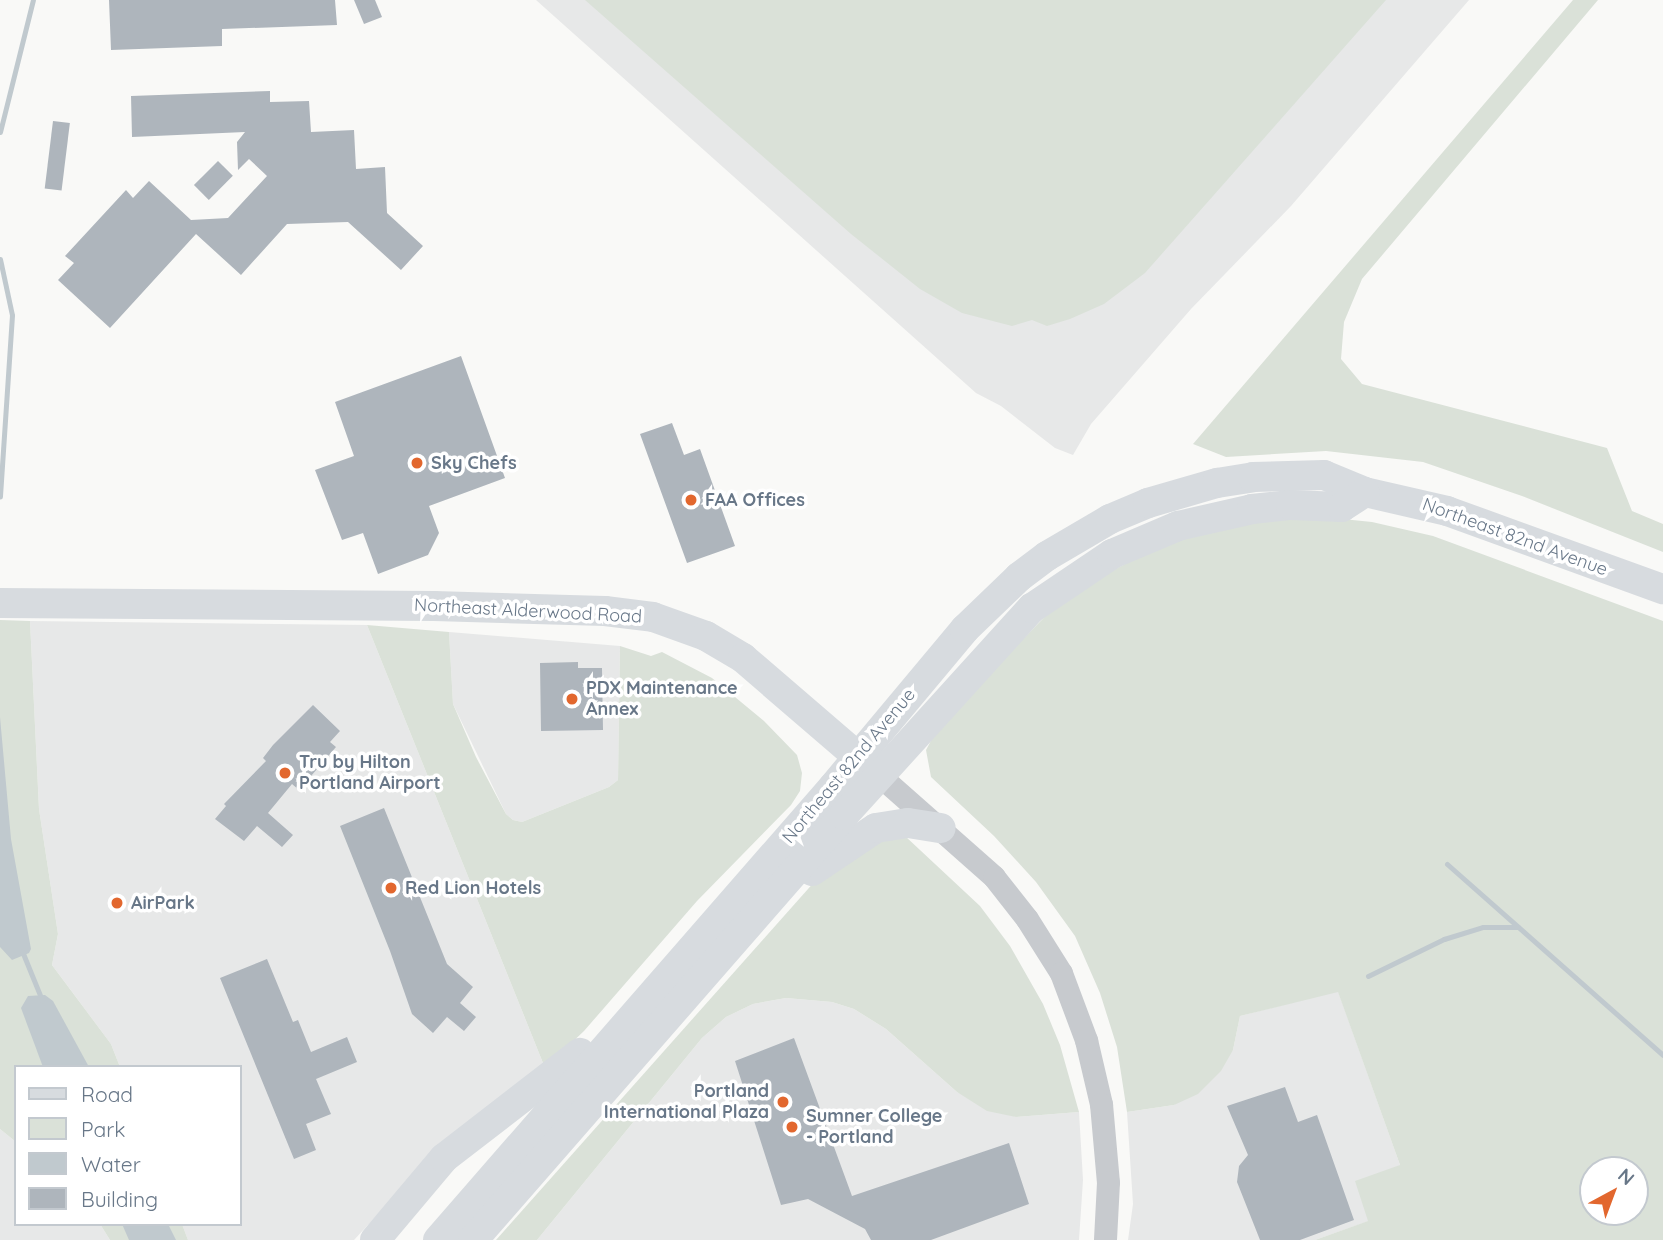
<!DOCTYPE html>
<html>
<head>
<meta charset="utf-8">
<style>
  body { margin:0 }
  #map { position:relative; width:1663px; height:1240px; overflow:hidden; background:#f9f9f7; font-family:Quicksand,sans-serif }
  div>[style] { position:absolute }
  .built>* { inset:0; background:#e7e8e8 }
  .green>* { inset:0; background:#dae1d8 }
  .water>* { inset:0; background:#c0c9ce }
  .stream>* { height:5px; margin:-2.5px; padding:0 2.5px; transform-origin:2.5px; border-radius:2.5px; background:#c0c9ce }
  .building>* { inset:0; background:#aeb5bc; transform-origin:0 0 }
  .minor>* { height:23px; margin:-11.5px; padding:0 11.5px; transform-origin:11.5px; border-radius:11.5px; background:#c7cace }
  .major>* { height:30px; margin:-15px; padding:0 15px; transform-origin:15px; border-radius:15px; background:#d7dbdf }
  .dots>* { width:19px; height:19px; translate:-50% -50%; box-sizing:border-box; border:4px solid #fff; border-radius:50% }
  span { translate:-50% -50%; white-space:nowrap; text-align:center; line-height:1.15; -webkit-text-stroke:7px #fff; paint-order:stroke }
  .poi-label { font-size:18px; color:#687788; font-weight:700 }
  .left { translate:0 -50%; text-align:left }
  .right { translate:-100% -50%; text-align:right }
  .street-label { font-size:18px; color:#687788 }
  .legend { position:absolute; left:14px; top:1065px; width:228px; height:161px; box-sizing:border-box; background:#fff; border:2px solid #c3c9cf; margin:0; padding:9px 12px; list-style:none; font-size:21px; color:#687788 }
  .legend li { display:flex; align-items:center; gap:14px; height:35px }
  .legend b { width:35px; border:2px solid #c3c9cf }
  .north { position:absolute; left:1579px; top:1156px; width:70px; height:70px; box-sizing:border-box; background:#fff; border:2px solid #c3c9cf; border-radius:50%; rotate:41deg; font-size:19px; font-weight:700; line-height:28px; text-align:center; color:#687788 }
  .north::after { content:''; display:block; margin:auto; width:24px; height:32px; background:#e2672e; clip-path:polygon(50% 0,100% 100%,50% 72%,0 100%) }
</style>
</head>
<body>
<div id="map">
  <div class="built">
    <div style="clip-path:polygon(536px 0,1469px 0,1291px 206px,1191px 309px,1091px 424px,1073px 455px,1055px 448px,1001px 406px,976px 393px)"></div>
    <div style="clip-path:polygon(30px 621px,367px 625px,545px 1068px,439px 1148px,354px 1240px,188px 1240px,182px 1224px,240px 1224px,240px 1067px,120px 1067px,111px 1044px,52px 965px,58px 934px,39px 809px)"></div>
    <div style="clip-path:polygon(449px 632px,620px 646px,618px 780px,609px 787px,522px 822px,513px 820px,506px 814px,453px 704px)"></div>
    <div style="clip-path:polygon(1338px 991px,1400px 1165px,1369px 1221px,1315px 1240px,1128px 1240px,1133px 1204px,1127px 1112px,1174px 1105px,1233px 1050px,1240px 1016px)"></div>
    <div style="clip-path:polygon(786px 998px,832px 1002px,854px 1009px,886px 1029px,957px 1092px,1016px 1117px,1079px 1112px,1083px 1180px,1079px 1240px,537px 1240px,702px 1038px,726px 1017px,753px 1004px)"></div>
    <div style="clip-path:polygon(0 1129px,16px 1142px,16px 1224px,100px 1224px,110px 1240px,0 1240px)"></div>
  </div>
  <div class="green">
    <div style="clip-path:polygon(585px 0,1386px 0,1145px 273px,1104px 304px,1070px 319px,1047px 326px,1032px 320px,1012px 326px,962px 313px,920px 289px,851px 234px)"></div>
    <div style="clip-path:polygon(1573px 0,1598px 0,1362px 279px,1344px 322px,1341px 359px,1362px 384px,1607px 448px,1632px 511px,1663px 524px,1663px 552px,1522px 496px,1423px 462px,1326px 451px,1226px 457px,1193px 444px)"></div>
    <div style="clip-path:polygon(evenodd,1323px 517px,1372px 522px,1433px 536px,1663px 621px,1663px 1240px,1315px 1240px,1368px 1221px,1355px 1181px,1400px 1165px,1338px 992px,1240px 1016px,1233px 1050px,1221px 1071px,1198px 1094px,1174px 1105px,1127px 1112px,1117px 1047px,1100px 993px,1075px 936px,1036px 882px,994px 836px,931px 777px,926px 750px,940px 724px,1068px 593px,1155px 549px,1219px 526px,1264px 519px,1323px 517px,1593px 1170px,1635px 1170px,1635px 1212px,1593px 1212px,1593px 1170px)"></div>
    <div style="clip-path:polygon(0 620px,30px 621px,39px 809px,58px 934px,52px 965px,111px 1044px,120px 1067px,16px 1067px,16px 1142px,0 1129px)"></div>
    <div style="clip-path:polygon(367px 625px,449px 632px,453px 704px,476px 757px,506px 814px,513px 820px,522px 822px,609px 787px,618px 780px,620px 646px,651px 656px,662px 652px,712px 678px,764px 721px,797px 755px,802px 773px,800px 791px,791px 805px,697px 901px,584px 1031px,545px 1068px)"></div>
    <div style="clip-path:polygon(905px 836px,980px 906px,1010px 946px,1043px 1004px,1060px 1045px,1079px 1112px,1016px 1117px,987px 1111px,957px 1092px,886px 1029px,854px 1009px,832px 1002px,786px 998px,753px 1004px,726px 1017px,702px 1038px,537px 1240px,496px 1240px,824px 871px,852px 849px)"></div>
    <div style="clip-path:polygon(100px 1224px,182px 1224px,188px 1240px,110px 1240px)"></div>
  </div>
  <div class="water">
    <div style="clip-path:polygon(0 717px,11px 839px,31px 949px,29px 953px,12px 960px,0 947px)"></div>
    <div style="clip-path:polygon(45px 995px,53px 1001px,89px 1067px,43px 1067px,21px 1008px,28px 996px)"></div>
    <div style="clip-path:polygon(122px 1224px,168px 1224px,176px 1240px,129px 1240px)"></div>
  </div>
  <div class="stream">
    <div style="left:0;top:132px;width:136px;rotate:-76deg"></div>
    <div style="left:0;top:259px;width:57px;rotate:77.9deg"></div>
    <div style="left:12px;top:315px;width:182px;rotate:93.8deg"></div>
    <div style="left:1447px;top:864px;width:288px;rotate:41.5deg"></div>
    <div style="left:22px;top:951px;width:53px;rotate:67.8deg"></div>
    <div style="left:1368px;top:976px;width:85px;rotate:-26deg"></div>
    <div style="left:1444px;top:939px;width:41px;rotate:-17.1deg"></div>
    <div style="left:1483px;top:927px;width:35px"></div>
  </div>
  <div class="building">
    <div style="clip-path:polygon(109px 0,335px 0,337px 25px,222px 29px,222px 46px,111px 50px)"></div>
    <div style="clip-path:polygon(354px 0,375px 0,382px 17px,364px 24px)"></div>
    <div style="clip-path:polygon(270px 91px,270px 102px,309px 101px,311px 132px,354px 130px,356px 169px,385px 167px,387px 213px,423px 246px,401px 270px,348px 222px,287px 224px,241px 275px,196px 234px,110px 328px,58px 280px,74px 263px,65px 256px,126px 190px,133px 198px,149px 181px,191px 220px,228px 218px,267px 176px,249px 159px,238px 170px,237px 142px,245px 132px,132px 137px,131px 96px)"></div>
    <div style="left:53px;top:121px;width:17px;height:68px;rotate:7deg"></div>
    <div style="left:218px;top:161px;width:21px;height:34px;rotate:45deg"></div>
    <div style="clip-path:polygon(461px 356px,505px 478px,429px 506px,439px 533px,428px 555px,378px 574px,363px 533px,342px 540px,315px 470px,354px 456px,335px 402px)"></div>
    <div style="clip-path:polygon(672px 423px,684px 455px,700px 449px,735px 546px,687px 563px,640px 434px)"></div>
    <div style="clip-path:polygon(578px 662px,578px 668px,602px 668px,603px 730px,541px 731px,540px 663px)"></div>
    <div style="clip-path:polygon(313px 705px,340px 731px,330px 742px,336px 747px,299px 790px,292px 784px,268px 813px,293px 835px,282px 847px,257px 826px,244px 841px,215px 819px,226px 806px,224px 804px,266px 761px,263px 758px,273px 745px)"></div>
    <div style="clip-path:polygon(384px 808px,447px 964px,473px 987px,460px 1003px,476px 1017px,464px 1031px,447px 1017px,433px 1033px,412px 1014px,390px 951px,340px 826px)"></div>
    <div style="clip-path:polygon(267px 959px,293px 1022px,298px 1020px,311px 1052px,347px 1037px,357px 1062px,316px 1079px,331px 1114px,306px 1124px,316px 1150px,294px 1159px,220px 978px)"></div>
    <div style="clip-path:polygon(794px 1038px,852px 1196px,1009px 1143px,1029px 1204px,931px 1240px,871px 1240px,865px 1229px,808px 1199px,781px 1205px,735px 1061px)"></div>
    <div style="clip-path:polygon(1285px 1087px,1298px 1122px,1317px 1115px,1354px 1220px,1300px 1240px,1260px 1240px,1237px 1182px,1239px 1166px,1248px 1155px,1227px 1106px)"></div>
  </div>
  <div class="minor">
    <div style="left:880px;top:776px;width:152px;rotate:41.5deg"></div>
    <div style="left:994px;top:877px;width:53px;rotate:51.8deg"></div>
    <div style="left:1027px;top:919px;width:64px;rotate:57.8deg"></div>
    <div style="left:1061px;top:973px;width:72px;rotate:69.5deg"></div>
    <div style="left:1086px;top:1040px;width:66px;rotate:76.8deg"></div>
    <div style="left:1101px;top:1104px;width:78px;rotate:84.9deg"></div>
    <div style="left:1108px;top:1182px;width:58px;rotate:93deg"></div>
  </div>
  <div class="major">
    <div style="left:0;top:603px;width:434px;rotate:0.4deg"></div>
    <div style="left:434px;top:606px;width:171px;rotate:1.7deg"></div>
    <div style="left:605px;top:611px;width:48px;rotate:7.1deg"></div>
    <div style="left:653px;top:617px;width:56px;rotate:19.7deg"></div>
    <div style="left:706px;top:636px;width:43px;rotate:30.7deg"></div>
    <div style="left:743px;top:658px;width:170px;rotate:40.7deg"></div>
    <div style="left:812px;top:871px;width:77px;rotate:-33.9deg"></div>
    <div style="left:876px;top:828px;width:32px;rotate:-9deg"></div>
    <div style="left:908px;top:823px;width:33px;rotate:9deg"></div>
    <div style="left:375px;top:1240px;width:107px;rotate:-49.9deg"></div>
    <div style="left:444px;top:1158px;width:172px;rotate:-37.7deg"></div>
    <div style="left:438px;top:1240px;width:601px;rotate:-48.91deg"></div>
    <div style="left:833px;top:787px;width:206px;rotate:-50.1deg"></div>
    <div style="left:965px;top:629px;width:75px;rotate:-43.9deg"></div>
    <div style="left:1019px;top:577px;width:35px;rotate:-37deg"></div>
    <div style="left:1047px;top:556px;width:73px;rotate:-30.4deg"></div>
    <div style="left:1110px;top:519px;width:41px;rotate:-22.8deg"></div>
    <div style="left:1148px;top:503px;width:72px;rotate:-16.2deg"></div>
    <div style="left:1217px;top:483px;width:36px;rotate:-9deg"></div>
    <div style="left:1253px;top:477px;width:71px;rotate:-1.6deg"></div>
    <div style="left:1324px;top:475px;width:44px;rotate:22.5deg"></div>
    <div style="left:1365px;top:492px;width:84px;rotate:13deg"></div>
    <div style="left:1447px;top:511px;width:230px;rotate:19.9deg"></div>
    <div style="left:473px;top:1240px;width:564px;rotate:-48.88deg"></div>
    <div style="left:844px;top:815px;width:280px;rotate:-47.8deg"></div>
    <div style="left:1032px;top:608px;width:97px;rotate:-34deg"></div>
    <div style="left:1112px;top:554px;width:72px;rotate:-23deg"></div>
    <div style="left:1178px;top:526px;width:76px;rotate:-12.9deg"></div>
    <div style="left:1252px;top:509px;width:39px;rotate:-6deg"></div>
    <div style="left:1291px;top:505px;width:51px;rotate:2.2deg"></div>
    <div style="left:1342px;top:507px;width:27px;rotate:-33deg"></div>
  </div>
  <div class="dots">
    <div style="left:417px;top:463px;background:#e2672e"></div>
    <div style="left:691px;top:500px;background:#e2672e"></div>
    <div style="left:572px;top:699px;background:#e2672e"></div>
    <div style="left:285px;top:773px;background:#e2672e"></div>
    <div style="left:391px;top:888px;background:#e2672e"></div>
    <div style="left:117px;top:903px;background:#e2672e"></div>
    <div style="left:783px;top:1102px;background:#e2672e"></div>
    <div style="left:792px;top:1127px;background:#e2672e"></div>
  </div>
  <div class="poi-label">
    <span class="left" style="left:431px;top:463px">Sky Chefs</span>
    <span class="left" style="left:705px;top:500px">FAA Offices</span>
    <span class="left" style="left:586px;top:699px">PDX Maintenance<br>Annex</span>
    <span class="left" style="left:299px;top:773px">Tru by Hilton<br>Portland Airport</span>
    <span class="left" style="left:405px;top:888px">Red Lion Hotels</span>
    <span class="left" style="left:131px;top:903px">AirPark</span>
    <span class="right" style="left:769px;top:1102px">Portland<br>International Plaza</span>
    <span class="left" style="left:806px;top:1127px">Sumner College<br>- Portland</span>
  </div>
  <div class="street-label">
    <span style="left:1515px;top:537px;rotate:20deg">Northeast 82nd Avenue</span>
    <span style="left:528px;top:611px;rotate:3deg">Northeast Alderwood Road</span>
    <span style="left:849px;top:766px;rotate:-50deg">Northeast 82nd Avenue</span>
  </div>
  <ul class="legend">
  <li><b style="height:9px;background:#d7dbdf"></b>Road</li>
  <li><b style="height:19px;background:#dae1d8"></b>Park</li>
  <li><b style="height:19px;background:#c0c9ce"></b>Water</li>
  <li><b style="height:19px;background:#aeb5bc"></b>Building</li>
  </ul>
  <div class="north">N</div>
</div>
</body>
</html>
